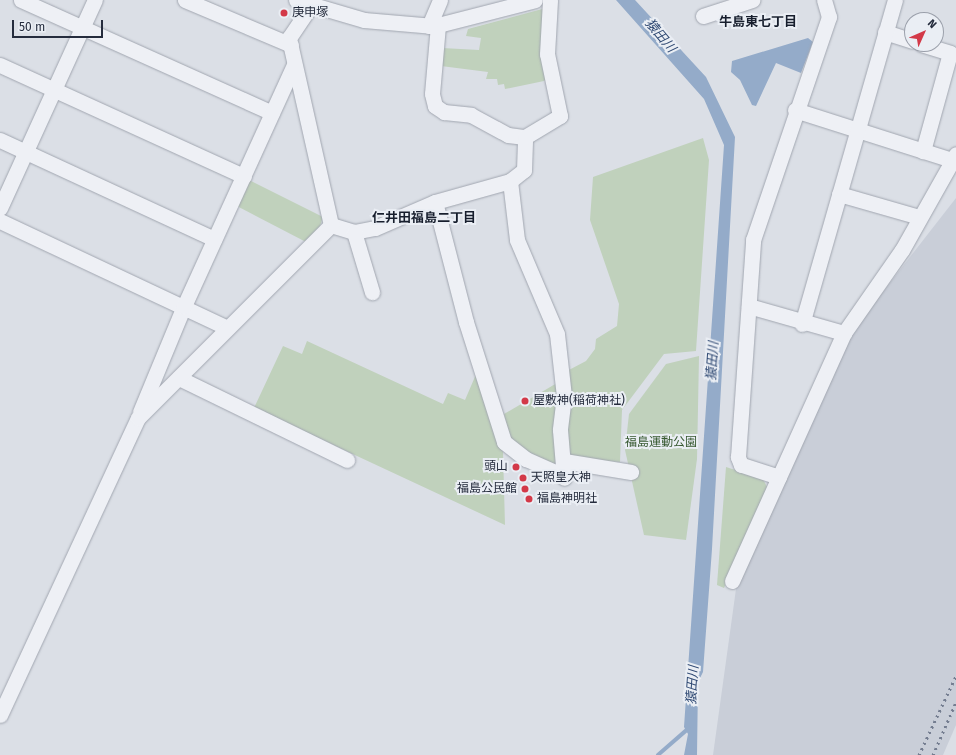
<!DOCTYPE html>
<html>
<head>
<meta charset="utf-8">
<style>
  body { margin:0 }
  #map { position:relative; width:956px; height:755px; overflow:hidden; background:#dbdfe6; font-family:"Fira Sans","Noto Sans JP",sans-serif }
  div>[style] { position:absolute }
  .built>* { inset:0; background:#c9ced8 }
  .green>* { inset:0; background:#c0d1bc }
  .water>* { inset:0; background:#94abc9 }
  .stream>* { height:3.5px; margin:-1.75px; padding:0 1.75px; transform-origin:1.75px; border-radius:1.75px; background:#94abc9 }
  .roads { filter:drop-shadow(0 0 1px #a1a6b0) drop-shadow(0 0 1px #a1a6b0) }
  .minor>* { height:15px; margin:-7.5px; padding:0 7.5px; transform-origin:7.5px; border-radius:7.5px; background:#eef0f5 }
  .rail>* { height:3px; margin-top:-1.5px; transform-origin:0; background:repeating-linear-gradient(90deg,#747d90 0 2px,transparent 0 6px) }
  .dots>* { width:11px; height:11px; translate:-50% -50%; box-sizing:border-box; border:2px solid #eaeef4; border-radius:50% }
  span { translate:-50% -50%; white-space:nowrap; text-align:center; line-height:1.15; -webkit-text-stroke:4px #eaeef4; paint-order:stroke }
  .poi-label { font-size:12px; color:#252c3d }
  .left { translate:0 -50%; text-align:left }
  .right { translate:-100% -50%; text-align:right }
  .park-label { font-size:12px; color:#375931 }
  .neighbourhood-label { font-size:13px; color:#171e2d; font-weight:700 }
  .water-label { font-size:13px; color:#2e4872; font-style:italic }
  .north { position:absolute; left:904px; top:12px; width:40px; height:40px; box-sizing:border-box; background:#eaeef4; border:1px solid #9ba0ab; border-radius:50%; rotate:45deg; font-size:11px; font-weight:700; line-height:16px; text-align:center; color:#252c3d }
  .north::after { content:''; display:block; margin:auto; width:14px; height:18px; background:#d33948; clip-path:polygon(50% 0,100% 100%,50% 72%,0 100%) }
  .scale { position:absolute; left:12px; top:20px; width:91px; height:18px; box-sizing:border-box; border:2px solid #252c3d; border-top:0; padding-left:5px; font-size:12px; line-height:14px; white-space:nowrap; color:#252c3d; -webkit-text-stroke:3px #eaeef4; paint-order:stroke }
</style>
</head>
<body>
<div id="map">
  <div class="built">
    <div style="clip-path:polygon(956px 198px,956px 725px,943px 755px,713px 755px,736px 589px,850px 334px)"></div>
  </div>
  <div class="green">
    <div style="clip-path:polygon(546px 8px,548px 77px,544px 81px,505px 89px,504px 84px,498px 85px,497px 79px,486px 79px,488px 72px,441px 66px,442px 48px,479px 50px,481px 38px,466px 36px,468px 29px)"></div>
    <div style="clip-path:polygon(703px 138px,709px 160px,696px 351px,664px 354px,622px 410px,620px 462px,568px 458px,567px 371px,586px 361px,595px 349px,596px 339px,617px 326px,619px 304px,590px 220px,593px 177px)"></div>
    <div style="clip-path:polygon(247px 179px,323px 217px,319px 229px,306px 242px,235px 205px)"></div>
    <div style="clip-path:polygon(307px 341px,443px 404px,448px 393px,465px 400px,477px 372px,495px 413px,503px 452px,505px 525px,254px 408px,283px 346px,302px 354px)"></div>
    <div style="clip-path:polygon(699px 356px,697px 459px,686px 540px,644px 535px,625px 450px,629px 414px,666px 364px)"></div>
    <div style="clip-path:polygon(557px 383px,558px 463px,550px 465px,519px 450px,510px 440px,504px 414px)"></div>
    <div style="clip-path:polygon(726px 467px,763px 479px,768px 489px,724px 588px,717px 585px)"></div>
  </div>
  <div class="water">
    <div style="clip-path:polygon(616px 0,635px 0,706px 77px,735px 137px,712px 549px,703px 672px,698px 682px,697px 755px,684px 755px,688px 734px,684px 727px,724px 145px,704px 99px)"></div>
    <div style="clip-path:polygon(808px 38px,813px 42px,801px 73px,776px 63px,756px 106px,752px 105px,740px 80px,731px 72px,732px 61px)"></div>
  </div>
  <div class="stream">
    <div style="left:658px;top:755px;width:40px;rotate:-41deg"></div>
  </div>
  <div class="roads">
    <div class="minor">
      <div style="left:21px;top:0;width:275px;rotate:24.2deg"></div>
      <div style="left:185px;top:0;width:115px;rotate:23deg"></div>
      <div style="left:296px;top:0;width:71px;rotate:16.4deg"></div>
      <div style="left:364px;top:20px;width:70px;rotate:4.9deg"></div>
      <div style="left:434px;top:26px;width:104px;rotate:-14.4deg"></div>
      <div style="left:703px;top:16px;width:52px;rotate:-18.1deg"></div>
      <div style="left:438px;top:25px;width:69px;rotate:95deg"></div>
      <div style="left:432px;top:94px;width:12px;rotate:76deg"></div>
      <div style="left:435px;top:106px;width:11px;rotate:34deg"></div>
      <div style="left:444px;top:112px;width:27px;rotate:6deg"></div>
      <div style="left:471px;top:115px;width:42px;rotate:28.4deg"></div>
      <div style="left:508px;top:135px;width:17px;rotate:7deg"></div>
      <div style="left:429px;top:26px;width:28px;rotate:-67deg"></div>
      <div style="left:885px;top:32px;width:28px;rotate:18deg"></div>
      <div style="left:921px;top:44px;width:30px;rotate:17deg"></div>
      <div style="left:950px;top:53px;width:102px;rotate:105.4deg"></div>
      <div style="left:0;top:65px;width:268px;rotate:24.5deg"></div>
      <div style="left:795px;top:110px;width:165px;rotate:17.7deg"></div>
      <div style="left:0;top:140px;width:236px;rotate:24.8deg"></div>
      <div style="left:510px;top:181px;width:59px;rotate:83.2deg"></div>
      <div style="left:517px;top:240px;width:102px;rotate:66.9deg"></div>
      <div style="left:557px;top:334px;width:62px;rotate:83.6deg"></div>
      <div style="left:564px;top:396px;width:34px;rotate:97deg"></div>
      <div style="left:560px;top:430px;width:48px;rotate:85.2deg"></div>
      <div style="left:839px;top:194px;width:83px;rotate:16deg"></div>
      <div style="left:435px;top:202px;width:124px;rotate:75.5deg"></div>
      <div style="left:466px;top:322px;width:126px;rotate:72.4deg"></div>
      <div style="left:504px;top:442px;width:28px;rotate:38deg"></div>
      <div style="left:526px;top:459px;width:32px;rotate:24deg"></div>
      <div style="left:555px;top:472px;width:7px;rotate:-8deg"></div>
      <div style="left:0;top:208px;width:229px;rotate:-65.5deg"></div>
      <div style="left:0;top:221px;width:251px;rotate:25.2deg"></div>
      <div style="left:331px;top:225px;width:24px;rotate:17deg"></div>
      <div style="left:354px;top:232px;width:21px;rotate:-11deg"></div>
      <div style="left:375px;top:228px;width:65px;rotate:-23.4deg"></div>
      <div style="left:435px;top:202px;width:78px;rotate:-15.6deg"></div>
      <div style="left:510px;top:181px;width:18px;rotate:-38deg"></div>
      <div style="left:524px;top:170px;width:33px;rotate:-88deg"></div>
      <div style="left:525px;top:137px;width:41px;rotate:-31deg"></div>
      <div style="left:560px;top:116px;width:63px;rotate:-101.8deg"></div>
      <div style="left:547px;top:54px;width:54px;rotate:-86.8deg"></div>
      <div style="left:354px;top:232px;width:63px;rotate:73.3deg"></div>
      <div style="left:749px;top:306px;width:99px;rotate:15.9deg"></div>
      <div style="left:802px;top:324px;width:337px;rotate:-74deg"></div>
      <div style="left:179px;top:378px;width:187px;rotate:26deg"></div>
      <div style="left:140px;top:412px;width:115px;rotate:-67.5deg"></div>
      <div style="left:184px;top:306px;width:265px;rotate:-65.5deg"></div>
      <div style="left:564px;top:461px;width:68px;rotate:9.3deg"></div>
      <div style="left:779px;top:477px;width:40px;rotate:-162deg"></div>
      <div style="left:741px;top:465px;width:9px;rotate:-111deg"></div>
      <div style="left:738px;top:457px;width:218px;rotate:-86deg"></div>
      <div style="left:753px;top:240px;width:236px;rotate:-71.2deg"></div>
      <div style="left:829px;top:17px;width:18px;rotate:-106deg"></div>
      <div style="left:732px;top:581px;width:272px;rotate:-65.7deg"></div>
      <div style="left:844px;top:333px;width:101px;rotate:-55.1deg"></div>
      <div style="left:902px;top:250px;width:110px;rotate:-60.6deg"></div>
      <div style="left:0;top:715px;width:327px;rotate:-65.1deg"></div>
      <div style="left:138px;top:418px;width:273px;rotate:-45deg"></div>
      <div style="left:331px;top:225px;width:192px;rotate:-102.7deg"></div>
      <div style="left:289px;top:38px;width:37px;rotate:-56deg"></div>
    </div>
  </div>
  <div class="rail">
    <div style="left:919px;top:755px;width:87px;rotate:-64.9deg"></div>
    <div style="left:933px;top:755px;width:58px;rotate:-66.5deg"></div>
  </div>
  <div class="dots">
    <div style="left:284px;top:13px;background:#d33948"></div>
    <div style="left:525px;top:401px;background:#d33948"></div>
    <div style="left:516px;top:467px;background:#d33948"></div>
    <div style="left:523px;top:478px;background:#d33948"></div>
    <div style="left:525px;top:489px;background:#d33948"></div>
    <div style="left:529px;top:499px;background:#d33948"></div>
  </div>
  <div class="poi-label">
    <span class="left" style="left:292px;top:13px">庚申塚</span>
    <span class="left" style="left:533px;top:401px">屋敷神(稲荷神社)</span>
    <span class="right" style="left:508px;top:467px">頭山</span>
    <span class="left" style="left:531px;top:478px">天照皇大神</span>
    <span class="right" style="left:517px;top:489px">福島公民館</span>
    <span class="left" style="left:537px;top:499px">福島神明社</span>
  </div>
  <div class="park-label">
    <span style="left:661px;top:443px">福島運動公園</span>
  </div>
  <div class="neighbourhood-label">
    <span style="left:758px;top:22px">牛島東七丁目</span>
    <span style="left:424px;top:218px">仁井田福島二丁目</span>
  </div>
  <div class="water-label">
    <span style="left:660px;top:36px;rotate:50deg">猿田川</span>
    <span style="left:713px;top:361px;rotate:-86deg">猿田川</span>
    <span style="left:693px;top:685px;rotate:-86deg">猿田川</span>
  </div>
  <div class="north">N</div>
  <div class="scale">50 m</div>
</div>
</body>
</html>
